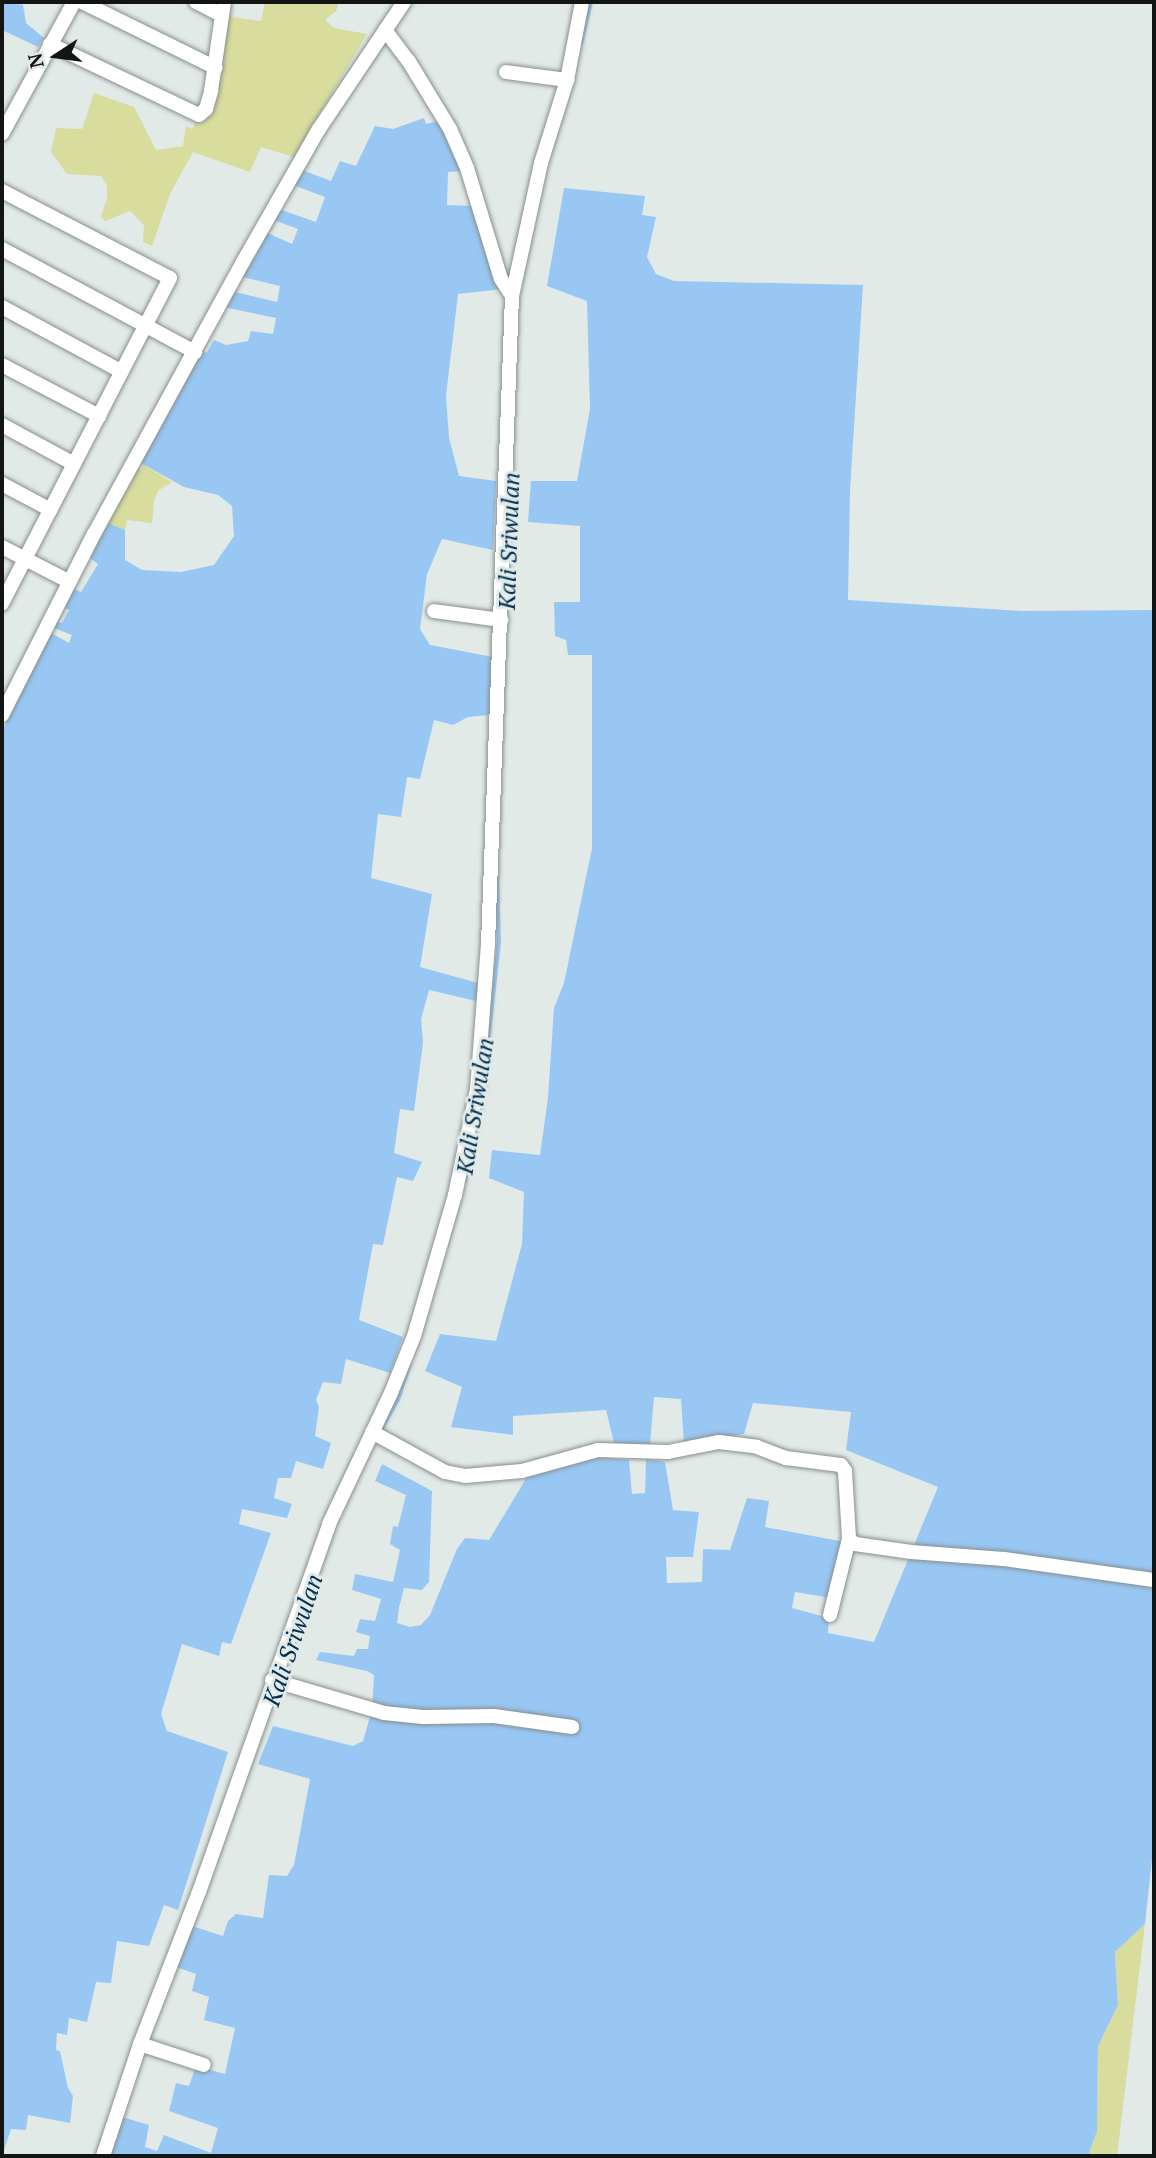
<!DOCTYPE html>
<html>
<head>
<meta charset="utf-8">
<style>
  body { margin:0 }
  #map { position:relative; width:1156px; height:2158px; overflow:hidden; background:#e1eae7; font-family:"PT Serif",serif }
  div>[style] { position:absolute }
  .green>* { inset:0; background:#d8dc9d }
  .water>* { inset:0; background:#98c7f4 }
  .stream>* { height:3.5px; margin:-1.75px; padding:0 1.75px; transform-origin:1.75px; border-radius:1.75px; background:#98c7f4 }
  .roads { filter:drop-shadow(0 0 2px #878f8d) drop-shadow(0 0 2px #878f8d) }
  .minor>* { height:14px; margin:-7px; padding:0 7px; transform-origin:7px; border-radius:7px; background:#fff }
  span { translate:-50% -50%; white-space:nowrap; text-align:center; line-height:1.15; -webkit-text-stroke:6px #e1eae7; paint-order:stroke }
  .water-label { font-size:24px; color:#023053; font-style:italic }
  .frame { position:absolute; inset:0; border:4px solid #121514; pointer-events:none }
  .north { position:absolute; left:21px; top:21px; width:70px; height:70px; -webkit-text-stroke:5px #e1eae7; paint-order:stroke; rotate:257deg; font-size:19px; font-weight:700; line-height:28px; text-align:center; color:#121514 }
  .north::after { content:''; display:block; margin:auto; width:24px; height:32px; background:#121514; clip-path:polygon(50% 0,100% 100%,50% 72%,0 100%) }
</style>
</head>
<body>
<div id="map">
  <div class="green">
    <div style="clip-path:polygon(265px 2px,339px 2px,336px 11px,325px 20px,334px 28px,367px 34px,294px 157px,261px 147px,250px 172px,193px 152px,170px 194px,152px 246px,143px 242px,144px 225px,130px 211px,105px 221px,101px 216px,107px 199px,107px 186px,101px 176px,67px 174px,51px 152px,56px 128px,82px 129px,94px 93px,134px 107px,156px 150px,183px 146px,186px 126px,192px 129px,196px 120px,206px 120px,211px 109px,224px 16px,261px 21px)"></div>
    <div style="clip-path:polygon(144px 465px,172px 482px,159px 490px,154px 500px,152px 523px,127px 520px,125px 530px,108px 523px,135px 468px,141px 470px)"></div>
    <div style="clip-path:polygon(1145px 1924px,1117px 2156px,1088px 2156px,1097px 2131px,1098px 2046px,1118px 2005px,1115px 1952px)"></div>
  </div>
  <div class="water">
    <div style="clip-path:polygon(2px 2px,23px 5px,26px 23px,44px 38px,38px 47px,2px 30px)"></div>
    <div style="clip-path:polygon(424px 118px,426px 124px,439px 121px,462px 171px,448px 172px,447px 205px,474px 206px,503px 289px,458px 294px,446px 396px,449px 438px,459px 476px,496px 481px,493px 550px,442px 539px,427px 574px,420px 629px,430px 645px,493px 657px,489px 715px,468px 717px,453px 725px,434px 720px,420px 779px,407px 777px,401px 817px,378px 814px,371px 878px,432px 894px,420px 967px,478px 983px,476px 1001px,429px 990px,421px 1019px,423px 1043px,414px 1111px,400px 1109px,394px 1153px,422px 1162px,413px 1181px,397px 1177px,383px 1245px,373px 1244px,359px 1320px,403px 1337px,390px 1373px,346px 1359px,341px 1384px,323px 1382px,316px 1400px,319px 1407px,315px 1436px,331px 1443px,323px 1469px,296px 1461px,291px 1478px,278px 1478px,274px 1498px,292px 1504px,287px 1518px,242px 1509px,239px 1524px,271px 1533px,231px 1644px,222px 1642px,219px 1656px,182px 1644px,161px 1714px,167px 1731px,228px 1752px,178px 1910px,164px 1905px,149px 1946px,117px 1941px,111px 1983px,96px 1982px,87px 2022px,69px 2018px,67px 2035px,57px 2033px,56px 2050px,60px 2051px,68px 2088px,73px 2096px,70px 2123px,28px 2115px,26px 2130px,11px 2129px,2px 2156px,2px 731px,51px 633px,69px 643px,72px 635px,54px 628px,57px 622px,62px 623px,69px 610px,64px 608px,74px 589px,81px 592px,98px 564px,90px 558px,108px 523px,125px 530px,125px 560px,142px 570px,181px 572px,214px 565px,234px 536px,232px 506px,218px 495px,184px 487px,139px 462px,197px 354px,207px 352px,214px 340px,226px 345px,248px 341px,251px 331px,273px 334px,276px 318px,223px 307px,231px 291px,277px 302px,280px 286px,238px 276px,263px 231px,292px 244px,298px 229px,271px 219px,276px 208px,316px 222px,325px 197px,293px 185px,302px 170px,331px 181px,340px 161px,356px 166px,375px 126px,393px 129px)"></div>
    <div style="clip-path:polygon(564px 188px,645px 196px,642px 215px,656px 217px,647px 257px,656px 274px,674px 281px,863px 285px,850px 490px,848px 600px,1021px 611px,1154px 610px,1154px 1841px,1145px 1924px,1115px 1952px,1118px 2005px,1098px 2046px,1097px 2131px,1088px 2156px,108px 2156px,122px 2117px,149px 2125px,145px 2147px,157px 2151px,164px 2135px,211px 2153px,218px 2128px,169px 2111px,176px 2083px,189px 2086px,196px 2066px,225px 2074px,235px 2028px,204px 2020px,209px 1997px,192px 1991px,196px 1974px,176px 1967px,192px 1926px,223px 1936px,228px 1921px,236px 1914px,263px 1918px,269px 1875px,287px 1876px,294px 1865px,310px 1779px,258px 1764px,273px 1726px,353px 1746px,363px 1741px,372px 1710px,374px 1675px,367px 1671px,316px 1660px,320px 1652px,354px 1656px,357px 1649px,368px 1649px,370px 1636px,356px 1632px,360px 1619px,375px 1621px,381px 1599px,352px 1590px,355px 1574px,393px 1582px,400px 1550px,390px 1544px,393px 1526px,398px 1527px,406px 1495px,375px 1481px,382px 1464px,432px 1491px,429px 1582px,422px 1590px,404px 1588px,399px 1608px,397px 1623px,410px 1627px,421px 1625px,430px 1615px,457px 1549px,465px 1538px,489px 1540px,527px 1477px,598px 1457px,629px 1460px,632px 1494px,645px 1493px,646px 1459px,665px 1462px,673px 1510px,699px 1512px,693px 1557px,666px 1557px,667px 1583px,702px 1582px,703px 1549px,730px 1550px,747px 1498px,769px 1501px,765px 1527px,845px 1542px,831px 1598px,795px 1592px,792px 1608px,829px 1618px,828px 1633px,874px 1642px,938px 1487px,846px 1450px,851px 1412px,753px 1403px,744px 1434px,684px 1445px,681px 1399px,654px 1397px,650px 1445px,614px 1443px,606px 1410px,513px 1416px,513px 1435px,451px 1427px,462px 1387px,425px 1371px,440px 1334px,496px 1341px,522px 1244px,524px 1192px,489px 1178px,492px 1150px,540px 1155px,548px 1098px,554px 1008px,564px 983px,592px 848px,592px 655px,568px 655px,566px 640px,555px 636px,554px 602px,580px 602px,580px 526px,528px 522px,531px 481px,577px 481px,590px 409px,587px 301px,547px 286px)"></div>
  </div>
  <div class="stream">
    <div style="left:581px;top:44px;width:43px;rotate:-76.6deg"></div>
    <div style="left:486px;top:1060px;width:118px;rotate:-83.7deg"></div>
    <div style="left:499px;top:943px;width:67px;rotate:-91.7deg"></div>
    <div style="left:465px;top:1181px;width:55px;rotate:-78.5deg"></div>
    <div style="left:380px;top:1432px;width:37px;rotate:-61deg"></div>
    <div style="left:398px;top:1400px;width:36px;rotate:-72deg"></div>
  </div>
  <div class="roads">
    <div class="minor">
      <div style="left:82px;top:2px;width:149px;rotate:26.2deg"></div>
      <div style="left:196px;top:2px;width:28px;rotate:27deg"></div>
      <div style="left:385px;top:30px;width:38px;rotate:53deg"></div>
      <div style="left:408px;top:60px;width:81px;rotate:58.7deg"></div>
      <div style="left:450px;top:129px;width:43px;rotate:66.4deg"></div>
      <div style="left:467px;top:168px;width:116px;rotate:73deg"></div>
      <div style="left:501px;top:279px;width:20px;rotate:57deg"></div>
      <div style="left:50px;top:44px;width:165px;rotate:25.5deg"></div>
      <div style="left:199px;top:115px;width:9px;rotate:-41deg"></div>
      <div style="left:206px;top:109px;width:19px;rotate:-74deg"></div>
      <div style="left:211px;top:91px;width:90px;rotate:-81.7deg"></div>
      <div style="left:506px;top:72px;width:62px;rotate:7.5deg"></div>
      <div style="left:2px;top:134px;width:150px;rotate:-61.4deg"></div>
      <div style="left:2px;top:191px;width:189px;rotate:27.4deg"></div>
      <div style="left:170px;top:278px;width:367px;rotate:117.3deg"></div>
      <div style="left:2px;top:249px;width:219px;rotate:28.1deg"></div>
      <div style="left:2px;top:307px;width:136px;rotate:28.4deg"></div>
      <div style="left:2px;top:365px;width:110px;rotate:27.7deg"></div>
      <div style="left:2px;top:425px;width:82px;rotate:28.4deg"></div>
      <div style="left:2px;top:484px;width:55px;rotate:28deg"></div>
      <div style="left:2px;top:547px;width:76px;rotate:27.2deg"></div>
      <div style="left:434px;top:611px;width:68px;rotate:7.7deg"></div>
      <div style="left:2px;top:715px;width:203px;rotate:-63.1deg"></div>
      <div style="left:94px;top:534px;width:310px;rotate:-61.3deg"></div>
      <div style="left:243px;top:262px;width:153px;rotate:-60.3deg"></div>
      <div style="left:319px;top:129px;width:153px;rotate:-56.2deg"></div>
      <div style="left:372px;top:1432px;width:83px;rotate:28.7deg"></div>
      <div style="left:445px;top:1472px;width:20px;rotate:11deg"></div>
      <div style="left:465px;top:1476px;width:57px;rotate:-5deg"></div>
      <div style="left:522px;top:1471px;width:79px;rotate:-15.4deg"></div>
      <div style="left:598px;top:1450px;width:70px;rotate:1.6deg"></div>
      <div style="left:668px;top:1452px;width:52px;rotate:-11.1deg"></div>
      <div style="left:719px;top:1442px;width:38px;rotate:7deg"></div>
      <div style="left:757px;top:1447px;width:31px;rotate:21deg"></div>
      <div style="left:786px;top:1458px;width:55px;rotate:7.3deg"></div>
      <div style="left:841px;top:1465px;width:7px;rotate:56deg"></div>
      <div style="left:845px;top:1471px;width:68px;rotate:86.6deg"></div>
      <div style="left:849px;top:1539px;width:8px;rotate:40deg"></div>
      <div style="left:855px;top:1544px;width:57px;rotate:8.1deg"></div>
      <div style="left:911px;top:1552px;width:93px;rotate:4.3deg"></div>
      <div style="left:1004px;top:1559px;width:151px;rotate:8deg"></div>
      <div style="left:830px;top:1615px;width:78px;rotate:-76deg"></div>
      <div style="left:272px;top:1680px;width:117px;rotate:16.4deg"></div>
      <div style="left:384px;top:1713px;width:39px;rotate:6deg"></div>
      <div style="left:423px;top:1717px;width:71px;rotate:-0.8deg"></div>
      <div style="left:494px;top:1716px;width:79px;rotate:8deg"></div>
      <div style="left:140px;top:2044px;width:67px;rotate:18.2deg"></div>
      <div style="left:103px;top:2156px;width:118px;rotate:-71.7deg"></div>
      <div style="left:140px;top:2044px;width:163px;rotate:-68.8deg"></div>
      <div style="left:199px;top:1892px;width:390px;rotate:-70.5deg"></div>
      <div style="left:329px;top:1524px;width:145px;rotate:-64.7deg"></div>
      <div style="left:391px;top:1393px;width:61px;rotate:-68deg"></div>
      <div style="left:414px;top:1336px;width:147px;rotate:-73.8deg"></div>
      <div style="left:455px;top:1195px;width:107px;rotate:-78.2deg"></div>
      <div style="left:477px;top:1090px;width:146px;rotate:-85.7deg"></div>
      <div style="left:488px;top:944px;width:648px;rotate:-87.88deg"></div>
      <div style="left:512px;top:296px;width:136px;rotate:-77.7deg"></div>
      <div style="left:541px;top:163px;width:87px;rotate:-72.6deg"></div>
      <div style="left:567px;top:80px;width:79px;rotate:-79.1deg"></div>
    </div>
  </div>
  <div class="water-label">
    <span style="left:509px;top:541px;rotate:-88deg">Kali Sriwulan</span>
    <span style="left:475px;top:1106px;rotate:-81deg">Kali Sriwulan</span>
    <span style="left:293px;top:1640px;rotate:-71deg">Kali Sriwulan</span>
  </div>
  <div class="frame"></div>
  <div class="north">N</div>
</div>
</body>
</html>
